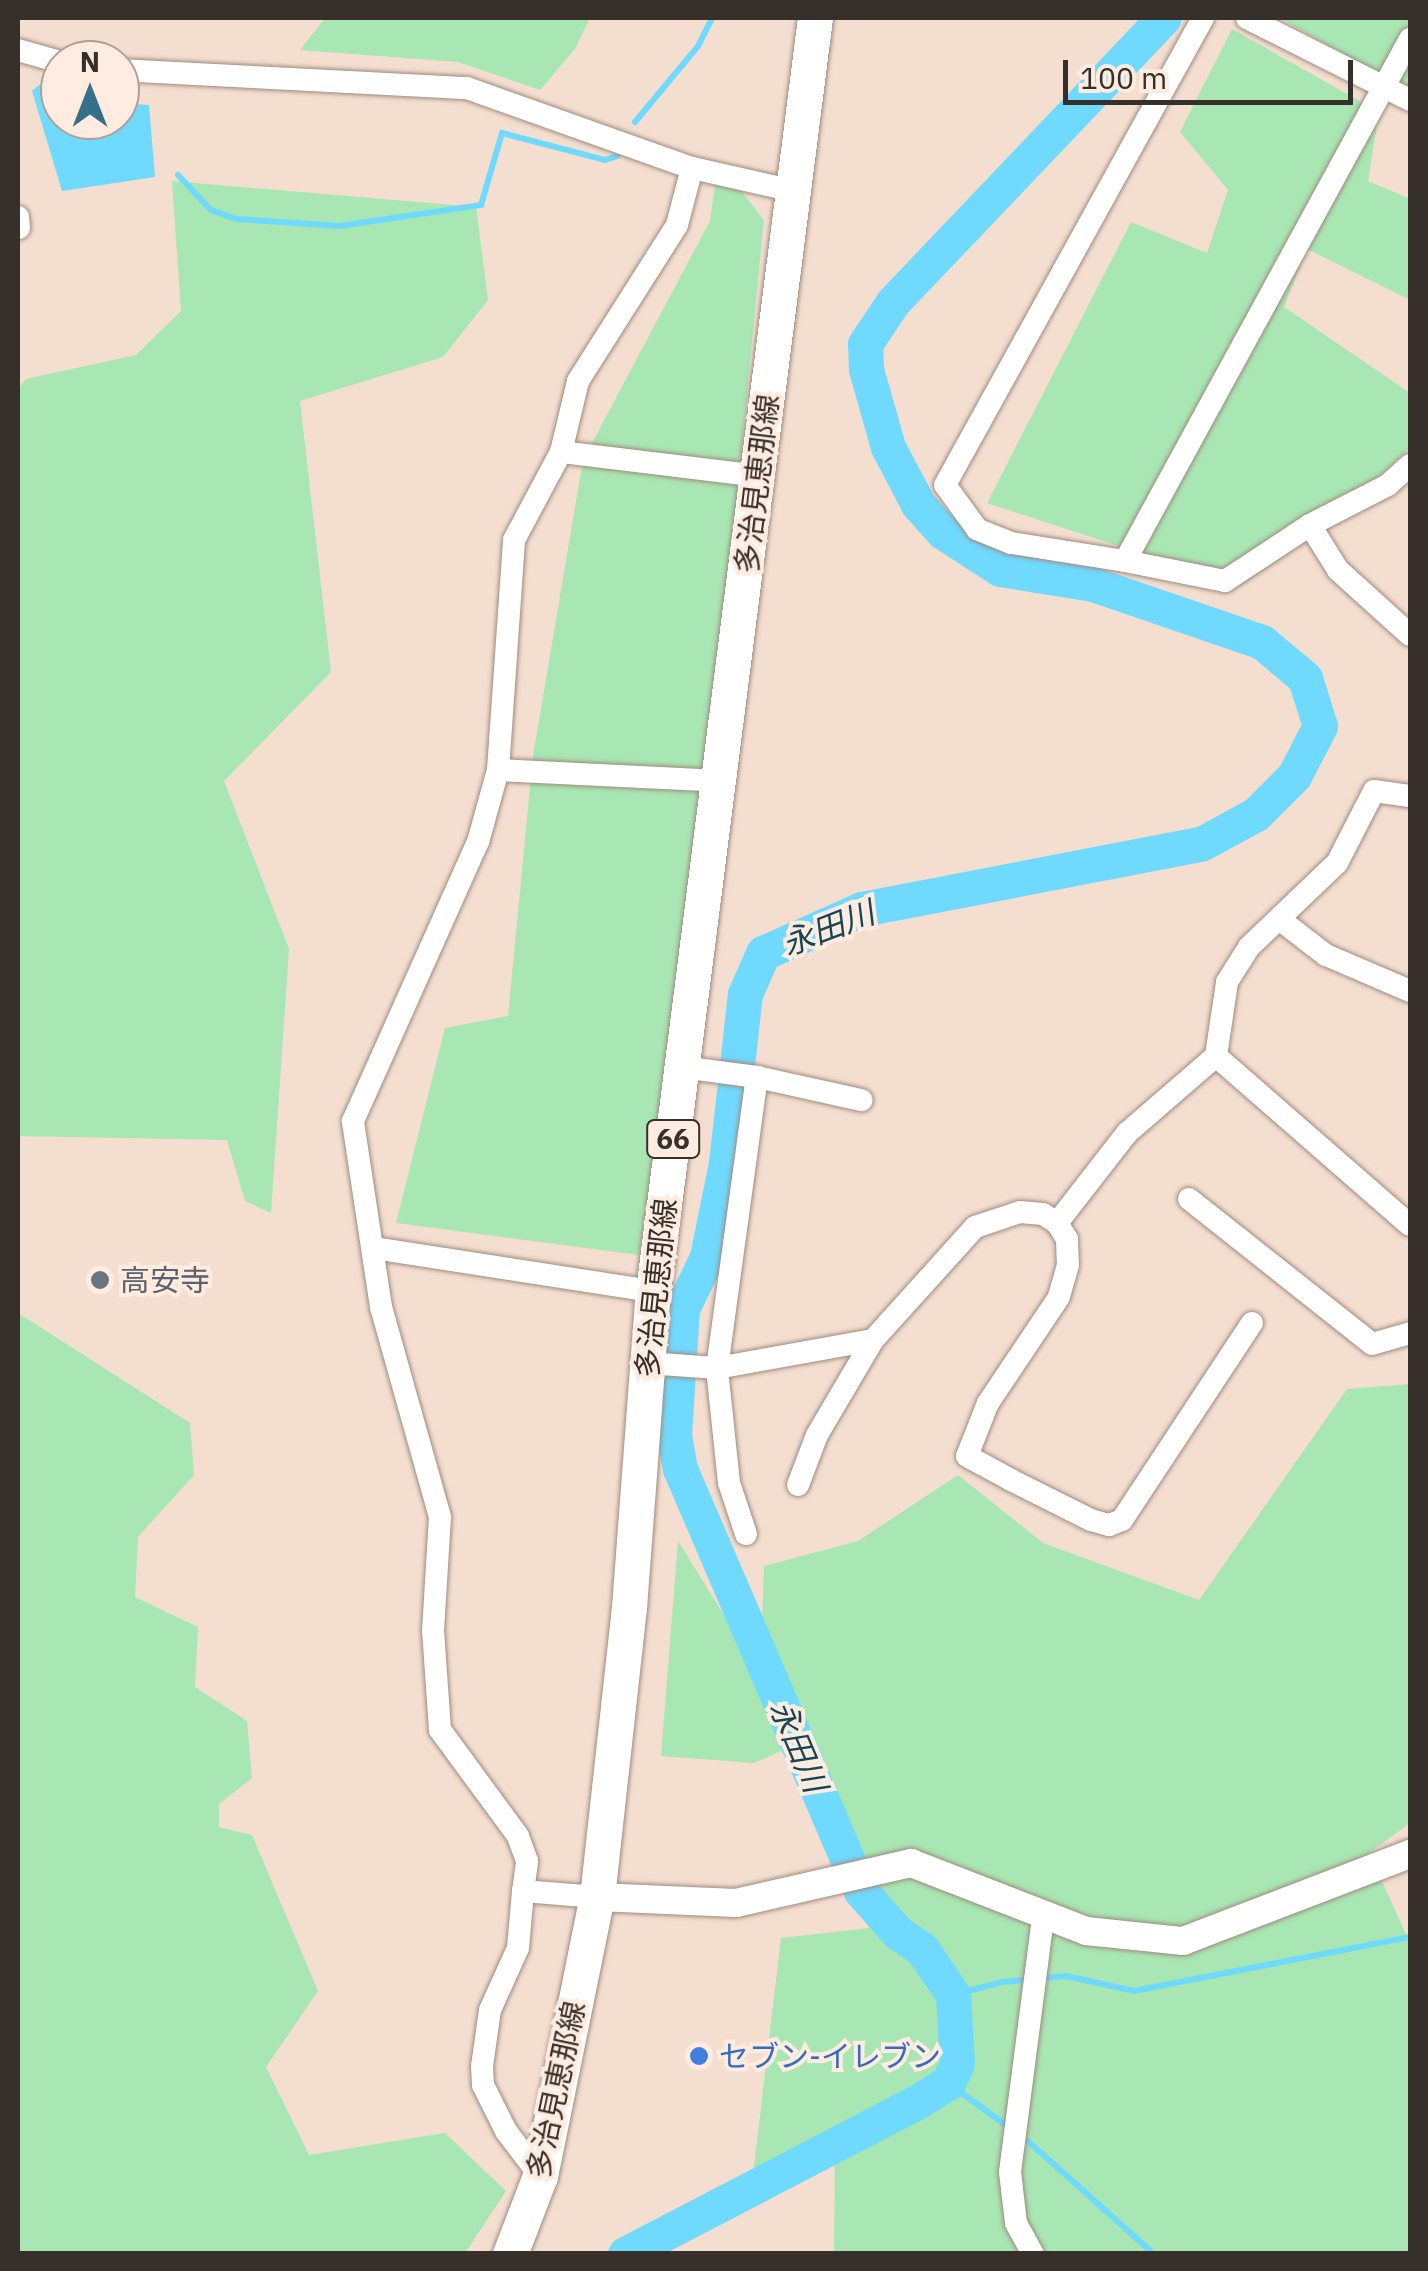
<!DOCTYPE html>
<html>
<head>
<meta charset="utf-8">
<style>
  body { margin:0 }
  #map { position:relative; width:1428px; height:2271px; overflow:hidden; background:#f4ded0; font-family:"IBM Plex Sans","Noto Sans JP",sans-serif }
  div>[style] { position:absolute }
  .green>* { inset:0; background:#a8e6b3 }
  .water>* { inset:0; background:#70d9fe }
  .stream>* { height:6px; margin:-3px; padding:0 3px; transform-origin:3px; border-radius:3px; background:#70d9fe }
  .river>* { height:35px; margin:-17.5px; padding:0 17.5px; transform-origin:17.5px; border-radius:17.5px; background:#70d9fe }
  .roads { filter:drop-shadow(0 0 2px #9f8b7e) drop-shadow(0 0 2px #9f8b7e) }
  .minor>* { height:22px; margin:-11px; padding:0 11px; transform-origin:11px; border-radius:11px; background:#fff }
  .tertiary>* { height:28px; margin:-14px; padding:0 14px; transform-origin:14px; border-radius:14px; background:#fff }
  .primary>* { height:35px; margin:-17.5px; padding:0 17.5px; transform-origin:17.5px; border-radius:17.5px; background:#fff }
  .dots>* { width:28px; height:28px; translate:-50% -50%; box-sizing:border-box; border:5px solid #feece0; border-radius:50% }
  span { translate:-50% -50%; white-space:nowrap; text-align:center; line-height:1.15; -webkit-text-stroke:8px #feece0; paint-order:stroke }
  .shield-label span { padding:2px 8px; background:#feece0; border:2px solid; border-radius:8px; -webkit-text-stroke-width:0 }
  .shield-label { font-size:28px; color:#372f2a; font-weight:700 }
  .street-label { font-size:30px; color:#372f2a }
  .worship-label { font-size:30px; color:#5b616d }
  .left { translate:0 -50%; text-align:left }
  .shop-label { font-size:30px; color:#366cbe }
  .water-label { font-size:32px; color:#174555; font-style:italic }
  .frame { position:absolute; inset:0; border:20px solid #372f2a; pointer-events:none }
  .north { position:absolute; left:40px; top:40px; width:100px; height:100px; box-sizing:border-box; background:#feece0; border:2px solid #aea097; border-radius:50%; rotate:0deg; font-size:28px; font-weight:700; line-height:40px; text-align:center; color:#372f2a }
  .north::after { content:''; display:block; margin:auto; width:35px; height:45px; background:#347088; clip-path:polygon(50% 0,100% 100%,50% 72%,0 100%) }
  .scale { position:absolute; left:1063px; top:60px; width:290px; height:45px; box-sizing:border-box; border:5px solid #372f2a; border-top:0; padding-left:12px; font-size:30px; line-height:35px; white-space:nowrap; color:#372f2a; -webkit-text-stroke:8px #feece0; paint-order:stroke }
</style>
</head>
<body>
<div id="map">
  <div class="green">
    <div style="clip-path:polygon(325px 18px,590px 18px,575px 49px,540px 90px,458px 62px,300px 50px)"></div>
    <div style="clip-path:polygon(1280px 18px,1410px 18px,1410px 92px)"></div>
    <div style="clip-path:polygon(1232px 29px,1379px 112px,1368px 181px,1410px 199px,1410px 300px,1307px 249px,1284px 307px,1410px 393px,1410px 448px,1312px 537px,1241px 586px,987px 503px,1131px 222px,1207px 253px,1228px 190px,1180px 132px)"></div>
    <div style="clip-path:polygon(172px 181px,476px 207px,488px 300px,443px 357px,300px 401px,331px 672px,224px 781px,289px 949px,271px 1213px,245px 1201px,227px 1140px,21px 1136px,18px 1147px,18px 389px,26px 379px,136px 355px,181px 311px)"></div>
    <div style="clip-path:polygon(715px 185px,741px 191px,764px 220px,703px 837px,639px 1255px,396px 1223px,445px 1028px,508px 1016px,533px 756px,583px 460px,710px 221px)"></div>
    <div style="clip-path:polygon(18px 1313px,190px 1423px,194px 1475px,138px 1537px,135px 1597px,198px 1627px,195px 1687px,247px 1721px,252px 1778px,219px 1804px,219px 1827px,252px 1835px,318px 1991px,266px 2067px,309px 2155px,445px 2133px,506px 2191px,465px 2253px,18px 2253px)"></div>
    <div style="clip-path:polygon(1410px 1384px,1410px 1823px,1369px 1853px,1410px 1943px,1410px 2253px,834px 2253px,835px 2144px,752px 2183px,781px 1938px,869px 1928px,797px 1744px,754px 1763px,661px 1756px,678px 1541px,783px 1710px,761px 1652px,764px 1566px,858px 1541px,958px 1475px,1043px 1543px,1199px 1600px,1347px 1389px)"></div>
  </div>
  <div class="water">
    <div style="clip-path:polygon(39px 85px,60px 93px,60px 120px,120px 120px,120px 103px,149px 105px,155px 177px,62px 191px,32px 91px)"></div>
  </div>
  <div class="stream">
    <div style="left:635px;top:122px;width:99px;rotate:-50.3deg"></div>
    <div style="left:698px;top:46px;width:31px;rotate:-63deg"></div>
    <div style="left:178px;top:175px;width:48px;rotate:46.7deg"></div>
    <div style="left:211px;top:210px;width:27px;rotate:20deg"></div>
    <div style="left:236px;top:219px;width:104px;rotate:3.9deg"></div>
    <div style="left:340px;top:226px;width:143px;rotate:-8.5deg"></div>
    <div style="left:481px;top:205px;width:75px;rotate:-73.7deg"></div>
    <div style="left:502px;top:133px;width:106px;rotate:14.7deg"></div>
    <div style="left:605px;top:160px;width:13px;rotate:-18deg"></div>
    <div style="left:953px;top:1995px;width:51px;rotate:-14.9deg"></div>
    <div style="left:1002px;top:1982px;width:64px;rotate:-5.4deg"></div>
    <div style="left:1066px;top:1976px;width:70px;rotate:12.4deg"></div>
    <div style="left:1134px;top:1991px;width:281px;rotate:-11.1deg"></div>
    <div style="left:948px;top:2083px;width:77px;rotate:36deg"></div>
    <div style="left:1021px;top:2135px;width:178px;rotate:41.8deg"></div>
  </div>
  <div class="river">
    <div style="left:625px;top:2254px;width:329px;rotate:-27.5deg"></div>
    <div style="left:917px;top:2102px;width:36px;rotate:-32deg"></div>
    <div style="left:948px;top:2083px;width:21px;rotate:-65deg"></div>
    <div style="left:957px;top:2064px;width:69px;rotate:-93.3deg"></div>
    <div style="left:953px;top:1995px;width:55px;rotate:-124deg"></div>
    <div style="left:922px;top:1949px;width:29px;rotate:-146deg"></div>
    <div style="left:898px;top:1933px;width:56px;rotate:-131.4deg"></div>
    <div style="left:861px;top:1891px;width:459px;rotate:-113.2deg"></div>
    <div style="left:680px;top:1469px;width:35px;rotate:-100deg"></div>
    <div style="left:674px;top:1435px;width:126px;rotate:-86.4deg"></div>
    <div style="left:682px;top:1309px;width:58px;rotate:-64.3deg"></div>
    <div style="left:707px;top:1257px;width:96px;rotate:-78.6deg"></div>
    <div style="left:726px;top:1163px;width:170px;rotate:-83.6deg"></div>
    <div style="left:745px;top:994px;width:45px;rotate:-66.3deg"></div>
    <div style="left:763px;top:953px;width:108px;rotate:-24deg"></div>
    <div style="left:862px;top:909px;width:345px;rotate:-10.9deg"></div>
    <div style="left:1201px;top:844px;width:63px;rotate:-28.6deg"></div>
    <div style="left:1256px;top:814px;width:54px;rotate:-45deg"></div>
    <div style="left:1294px;top:776px;width:56px;rotate:-62.5deg"></div>
    <div style="left:1320px;top:726px;width:50px;rotate:-107.4deg"></div>
    <div style="left:1305px;top:678px;width:56px;rotate:-140.1deg"></div>
    <div style="left:1262px;top:642px;width:179px;rotate:-161.1deg"></div>
    <div style="left:1093px;top:584px;width:94px;rotate:-170.8deg"></div>
    <div style="left:1000px;top:569px;width:68px;rotate:-147deg"></div>
    <div style="left:943px;top:532px;width:38px;rotate:-132deg"></div>
    <div style="left:918px;top:504px;width:64px;rotate:-117.8deg"></div>
    <div style="left:888px;top:447px;width:81px;rotate:-105.8deg"></div>
    <div style="left:866px;top:369px;width:25px;rotate:-92deg"></div>
    <div style="left:865px;top:344px;width:50px;rotate:-56.3deg"></div>
    <div style="left:893px;top:302px;width:392px;rotate:-46.4deg"></div>
  </div>
  <div class="roads">
    <div class="minor">
      <div style="left:1247px;top:18px;width:182px;rotate:26.7deg"></div>
      <div style="left:18px;top:50px;width:44px;rotate:15.9deg"></div>
      <div style="left:120px;top:70px;width:347px;rotate:3deg"></div>
      <div style="left:467px;top:88px;width:239px;rotate:19.6deg"></div>
      <div style="left:692px;top:168px;width:105px;rotate:12.7deg"></div>
      <div style="left:18px;top:217px;width:11px;rotate:85deg"></div>
      <div style="left:561px;top:452px;width:199px;rotate:6.9deg"></div>
      <div style="left:1410px;top:465px;width:30px;rotate:138deg"></div>
      <div style="left:1388px;top:485px;width:88px;rotate:152.9deg"></div>
      <div style="left:1310px;top:525px;width:53px;rotate:58.1deg"></div>
      <div style="left:1338px;top:570px;width:97px;rotate:42.1deg"></div>
      <div style="left:1310px;top:525px;width:102px;rotate:146.6deg"></div>
      <div style="left:1225px;top:581px;width:102px;rotate:-168.7deg"></div>
      <div style="left:1125px;top:561px;width:595px;rotate:-61.37deg"></div>
      <div style="left:1125px;top:561px;width:115px;rotate:-171deg"></div>
      <div style="left:1011px;top:543px;width:37px;rotate:-158deg"></div>
      <div style="left:977px;top:529px;width:54px;rotate:-126deg"></div>
      <div style="left:945px;top:485px;width:534px;rotate:-61.08deg"></div>
      <div style="left:498px;top:770px;width:222px;rotate:2.8deg"></div>
      <div style="left:1279px;top:919px;width:59px;rotate:37.5deg"></div>
      <div style="left:1326px;top:955px;width:91px;rotate:23.2deg"></div>
      <div style="left:1216px;top:1056px;width:257px;rotate:41.1deg"></div>
      <div style="left:682px;top:1067px;width:76px;rotate:7.6deg"></div>
      <div style="left:1189px;top:1199px;width:233px;rotate:38.4deg"></div>
      <div style="left:1372px;top:1344px;width:40px;rotate:-16deg"></div>
      <div style="left:1057px;top:1223px;width:19px;rotate:58deg"></div>
      <div style="left:1067px;top:1239px;width:26px;rotate:88deg"></div>
      <div style="left:1068px;top:1265px;width:33px;rotate:106deg"></div>
      <div style="left:1059px;top:1297px;width:128px;rotate:123.8deg"></div>
      <div style="left:988px;top:1403px;width:57px;rotate:111.6deg"></div>
      <div style="left:967px;top:1456px;width:50px;rotate:28.6deg"></div>
      <div style="left:1011px;top:1480px;width:89px;rotate:26.6deg"></div>
      <div style="left:1091px;top:1520px;width:19px;rotate:16deg"></div>
      <div style="left:1109px;top:1525px;width:14px;rotate:-21deg"></div>
      <div style="left:1122px;top:1520px;width:236px;rotate:-56.6deg"></div>
      <div style="left:374px;top:1248px;width:282px;rotate:8.8deg"></div>
      <div style="left:647px;top:1363px;width:70px;rotate:4.1deg"></div>
      <div style="left:717px;top:1368px;width:158px;rotate:-10.2deg"></div>
      <div style="left:873px;top:1340px;width:152px;rotate:-47.9deg"></div>
      <div style="left:975px;top:1227px;width:47px;rotate:-18.4deg"></div>
      <div style="left:1020px;top:1212px;width:23px;rotate:5deg"></div>
      <div style="left:1043px;top:1214px;width:17px;rotate:33deg"></div>
      <div style="left:1057px;top:1223px;width:114px;rotate:-52.1deg"></div>
      <div style="left:1127px;top:1133px;width:118px;rotate:-40.9deg"></div>
      <div style="left:1216px;top:1056px;width:75px;rotate:-81.5deg"></div>
      <div style="left:1227px;top:982px;width:41px;rotate:-57.8deg"></div>
      <div style="left:1249px;top:947px;width:122px;rotate:-43.7deg"></div>
      <div style="left:1337px;top:863px;width:81px;rotate:-62.8deg"></div>
      <div style="left:1374px;top:791px;width:36px;rotate:8deg"></div>
      <div style="left:798px;top:1485px;width:53px;rotate:-69.2deg"></div>
      <div style="left:817px;top:1435px;width:110px;rotate:-59.5deg"></div>
      <div style="left:746px;top:1534px;width:54px;rotate:-108.4deg"></div>
      <div style="left:729px;top:1483px;width:116px;rotate:-96deg"></div>
      <div style="left:717px;top:1368px;width:294px;rotate:-82.2deg"></div>
      <div style="left:757px;top:1077px;width:107px;rotate:12.5deg"></div>
      <div style="left:523px;top:1891px;width:57px;rotate:95deg"></div>
      <div style="left:518px;top:1948px;width:68px;rotate:114.3deg"></div>
      <div style="left:490px;top:2010px;width:57px;rotate:98.1deg"></div>
      <div style="left:482px;top:2066px;width:19px;rotate:87deg"></div>
      <div style="left:483px;top:2085px;width:51px;rotate:63.4deg"></div>
      <div style="left:506px;top:2131px;width:56px;rotate:52.9deg"></div>
      <div style="left:597px;top:1897px;width:74px;rotate:-175.4deg"></div>
      <div style="left:523px;top:1891px;width:30px;rotate:-82deg"></div>
      <div style="left:527px;top:1861px;width:27px;rotate:-110deg"></div>
      <div style="left:518px;top:1836px;width:132px;rotate:-126.3deg"></div>
      <div style="left:440px;top:1730px;width:99px;rotate:-94deg"></div>
      <div style="left:433px;top:1631px;width:114px;rotate:-86.5deg"></div>
      <div style="left:440px;top:1517px;width:218px;rotate:-105.7deg"></div>
      <div style="left:381px;top:1307px;width:188px;rotate:-98.6deg"></div>
      <div style="left:353px;top:1121px;width:306px;rotate:-65.9deg"></div>
      <div style="left:478px;top:842px;width:75px;rotate:-74.5deg"></div>
      <div style="left:498px;top:770px;width:231px;rotate:-86deg"></div>
      <div style="left:514px;top:540px;width:100px;rotate:-61.9deg"></div>
      <div style="left:561px;top:452px;width:73px;rotate:-76.5deg"></div>
      <div style="left:578px;top:381px;width:185px;rotate:-57.6deg"></div>
      <div style="left:677px;top:225px;width:59px;rotate:-75.3deg"></div>
      <div style="left:1033px;top:2254px;width:35px;rotate:-119deg"></div>
      <div style="left:1016px;top:2223px;width:51px;rotate:-96.7deg"></div>
      <div style="left:1010px;top:2172px;width:256px;rotate:-82.6deg"></div>
    </div>
    <div class="tertiary">
      <div style="left:597px;top:1897px;width:139px;rotate:2.5deg"></div>
      <div style="left:736px;top:1903px;width:180px;rotate:-12.9deg"></div>
      <div style="left:911px;top:1863px;width:188px;rotate:21.2deg"></div>
      <div style="left:1086px;top:1931px;width:98px;rotate:5.9deg"></div>
      <div style="left:1183px;top:1941px;width:243px;rotate:-21deg"></div>
    </div>
    <div class="primary">
      <div style="left:510px;top:2254px;width:84px;rotate:-69deg"></div>
      <div style="left:540px;top:2176px;width:285px;rotate:-78.5deg"></div>
      <div style="left:597px;top:1897px;width:292px;rotate:-83.7deg"></div>
      <div style="left:629px;top:1607px;width:317px;rotate:-85.7deg"></div>
      <div style="left:653px;top:1291px;width:1283px;rotate:-82.75deg"></div>
    </div>
  </div>
  <div class="dots">
    <div style="left:100px;top:1280px;background:#6b7280"></div>
    <div style="left:699px;top:2056px;background:#3f7fe0"></div>
  </div>
  <div class="shield-label">
    <span style="left:673px;top:1139px">66</span>
  </div>
  <div class="street-label">
    <span style="left:757px;top:484px;rotate:-83deg">多治見恵那線</span>
    <span style="left:656px;top:1288px;rotate:-84deg">多治見恵那線</span>
    <span style="left:556px;top:2090px;rotate:-78deg">多治見恵那線</span>
  </div>
  <div class="worship-label">
    <span class="left" style="left:120px;top:1280px">高安寺</span>
  </div>
  <div class="shop-label">
    <span class="left" style="left:719px;top:2056px">セブン-イレブン</span>
  </div>
  <div class="water-label">
    <span style="left:828px;top:928px;rotate:-21deg">永田川</span>
    <span style="left:799px;top:1746px;rotate:67deg">永田川</span>
  </div>
  <div class="frame"></div>
  <div class="north">N</div>
  <div class="scale">100 m</div>
</div>
</body>
</html>
